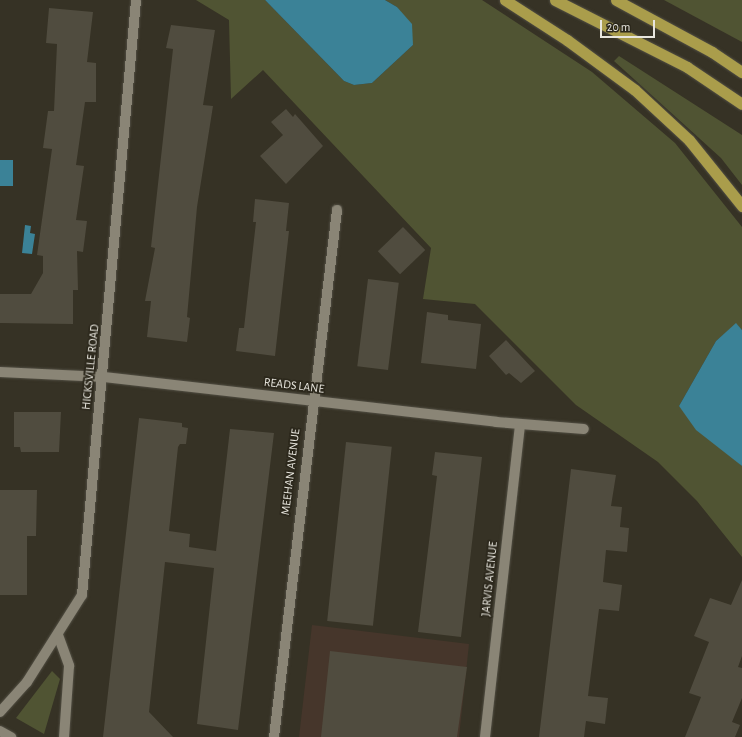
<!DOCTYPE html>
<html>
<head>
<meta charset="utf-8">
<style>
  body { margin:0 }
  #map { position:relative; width:742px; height:737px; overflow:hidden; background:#363225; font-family:"Alegreya Sans",sans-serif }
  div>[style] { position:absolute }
  .education>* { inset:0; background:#46362b }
  .green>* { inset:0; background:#505433 }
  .water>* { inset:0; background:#3b8297; transform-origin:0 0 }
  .building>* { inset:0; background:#504c3f; transform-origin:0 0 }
  .roads { filter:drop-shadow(0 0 1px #524f44) drop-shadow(0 0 1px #524f44) }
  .minor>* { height:10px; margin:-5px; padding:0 5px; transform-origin:5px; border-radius:5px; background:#8a8576 }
  .trunk>* { height:11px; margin:-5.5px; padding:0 5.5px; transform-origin:5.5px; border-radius:5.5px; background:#aa9d4b }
  span { translate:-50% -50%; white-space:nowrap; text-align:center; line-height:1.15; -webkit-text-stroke:3.5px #2c281c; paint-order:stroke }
  .street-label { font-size:12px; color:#e8e6de }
  .scale { position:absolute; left:600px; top:20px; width:55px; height:18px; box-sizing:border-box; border:2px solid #e8e6de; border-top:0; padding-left:5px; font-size:12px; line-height:14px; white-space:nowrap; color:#e8e6de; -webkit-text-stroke:3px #2c281c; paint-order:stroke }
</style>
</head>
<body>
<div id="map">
  <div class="education">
    <div style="clip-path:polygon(312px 625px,469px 644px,459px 737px,299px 737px)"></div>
  </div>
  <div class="green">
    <div style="clip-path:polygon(196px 0,265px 0,344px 81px,354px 85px,372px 83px,413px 45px,397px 7px,385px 0,482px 0,592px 72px,675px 143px,742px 227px,742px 330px,736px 324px,716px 341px,679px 406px,742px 466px,742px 557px,697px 501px,658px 462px,576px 405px,475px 304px,423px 299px,431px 248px,263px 70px,231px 99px,229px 20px)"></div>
    <div style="clip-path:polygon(664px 0,742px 0,742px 42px)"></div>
    <div style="clip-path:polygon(619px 56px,742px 135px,742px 185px,721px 158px,614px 61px)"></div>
    <div style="clip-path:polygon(52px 671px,60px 679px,44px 734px,16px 718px)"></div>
  </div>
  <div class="water">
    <div style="clip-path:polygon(265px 0,385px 0,397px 7px,412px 24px,413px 45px,372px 83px,354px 85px,344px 81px)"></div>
    <div style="left:0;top:160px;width:13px;height:26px"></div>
    <div style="clip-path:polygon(25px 225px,31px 226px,30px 233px,35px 234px,32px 254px,22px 253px)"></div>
    <div style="clip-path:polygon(736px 323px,742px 330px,742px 466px,696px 430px,679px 406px,716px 341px)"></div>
  </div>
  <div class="building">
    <div style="clip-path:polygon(49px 8px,93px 12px,87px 62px,96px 63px,96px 102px,85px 102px,76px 165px,84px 166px,76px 220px,87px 221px,83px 252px,77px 251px,78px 290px,73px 290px,73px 324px,0 323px,0 294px,31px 294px,43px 273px,43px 256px,37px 255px,52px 149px,43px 148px,48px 111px,54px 111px,57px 44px,46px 43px)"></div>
    <div style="clip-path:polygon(171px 25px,215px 30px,203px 105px,213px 106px,197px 207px,187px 317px,190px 318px,187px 342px,147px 337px,151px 301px,145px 301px,155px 248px,151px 247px,173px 49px,166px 48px)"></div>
    <div style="clip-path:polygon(286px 109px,293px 117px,295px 114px,323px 146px,286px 184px,260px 156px,283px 135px,271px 122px)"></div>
    <div style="clip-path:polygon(255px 199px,289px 203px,286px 231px,289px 231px,275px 356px,236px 351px,239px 328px,244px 328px,256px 222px,253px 222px)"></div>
    <div style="left:403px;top:227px;width:32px;height:35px;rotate:46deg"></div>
    <div style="left:368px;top:279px;width:31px;height:88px;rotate:7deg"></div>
    <div style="clip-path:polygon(427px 312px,448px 315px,448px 320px,481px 324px,476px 369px,421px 363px)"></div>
    <div style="clip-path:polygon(506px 340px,535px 371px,521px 383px,509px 373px,506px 375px,489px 356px)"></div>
    <div style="clip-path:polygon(14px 412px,61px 412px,59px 452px,21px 452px,20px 447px,14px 447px)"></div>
    <div style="clip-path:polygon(139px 418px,182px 423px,182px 427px,188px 428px,186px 444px,180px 444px,178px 447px,169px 531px,190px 534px,189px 547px,216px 551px,230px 429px,274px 433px,238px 730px,197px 724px,214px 568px,165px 562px,149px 712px,173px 737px,103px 737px)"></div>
    <div style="left:346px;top:442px;width:46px;height:180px;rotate:6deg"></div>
    <div style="clip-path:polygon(435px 452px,482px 457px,461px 637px,418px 632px,437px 476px,432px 475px)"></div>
    <div style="clip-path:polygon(571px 469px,616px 475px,611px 506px,622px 507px,620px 527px,629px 528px,627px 552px,606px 550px,603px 582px,622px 585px,619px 611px,599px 609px,592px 665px,588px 696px,608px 698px,605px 724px,586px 721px,584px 737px,539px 737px)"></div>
    <div style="clip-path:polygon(0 490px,37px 490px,36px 536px,27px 536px,27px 595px,0 595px)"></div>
    <div style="clip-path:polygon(742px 580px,742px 656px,738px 667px,742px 668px,742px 698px,732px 722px,740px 725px,735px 737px,685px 737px,701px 697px,689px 693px,709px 642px,694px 636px,710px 598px,731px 605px)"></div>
    <div style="clip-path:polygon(330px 651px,467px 667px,457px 737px,321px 737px)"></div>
  </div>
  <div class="roads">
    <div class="minor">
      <div style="left:0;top:372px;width:104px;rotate:2.8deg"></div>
      <div style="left:104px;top:377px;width:395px;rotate:6.5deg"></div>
      <div style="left:496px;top:422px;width:88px;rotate:4.5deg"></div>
      <div style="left:58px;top:635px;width:33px;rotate:70deg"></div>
      <div style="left:69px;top:666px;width:71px;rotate:94deg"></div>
      <div style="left:0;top:712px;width:40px;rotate:-48deg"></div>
      <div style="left:27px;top:682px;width:103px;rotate:-57.7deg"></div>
      <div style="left:82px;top:595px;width:597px;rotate:-84.81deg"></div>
      <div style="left:0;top:731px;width:13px;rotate:29deg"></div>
      <div style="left:274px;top:737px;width:531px;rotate:-83.18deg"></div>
      <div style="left:485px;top:737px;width:314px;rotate:-83.6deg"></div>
    </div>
    <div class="trunk">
      <div style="left:505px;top:0;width:74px;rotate:32.8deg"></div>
      <div style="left:567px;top:40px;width:84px;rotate:36.3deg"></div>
      <div style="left:635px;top:90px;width:74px;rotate:42.8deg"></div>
      <div style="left:689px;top:140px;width:85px;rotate:51.2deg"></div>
      <div style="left:555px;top:0;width:148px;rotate:26.9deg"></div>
      <div style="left:687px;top:67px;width:66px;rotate:33.9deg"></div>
      <div style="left:616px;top:0;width:109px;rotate:28.4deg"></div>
      <div style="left:712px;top:52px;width:36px;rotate:34deg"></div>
    </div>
  </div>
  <div class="street-label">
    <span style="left:91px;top:367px;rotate:-84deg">HICKSVILLE ROAD</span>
    <span style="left:294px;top:386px;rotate:7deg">READS LANE</span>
    <span style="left:291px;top:472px;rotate:-83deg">MEEHAN AVENUE</span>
    <span style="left:490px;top:579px;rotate:-84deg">JARVIS AVENUE</span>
  </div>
  <div class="scale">20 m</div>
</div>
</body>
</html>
